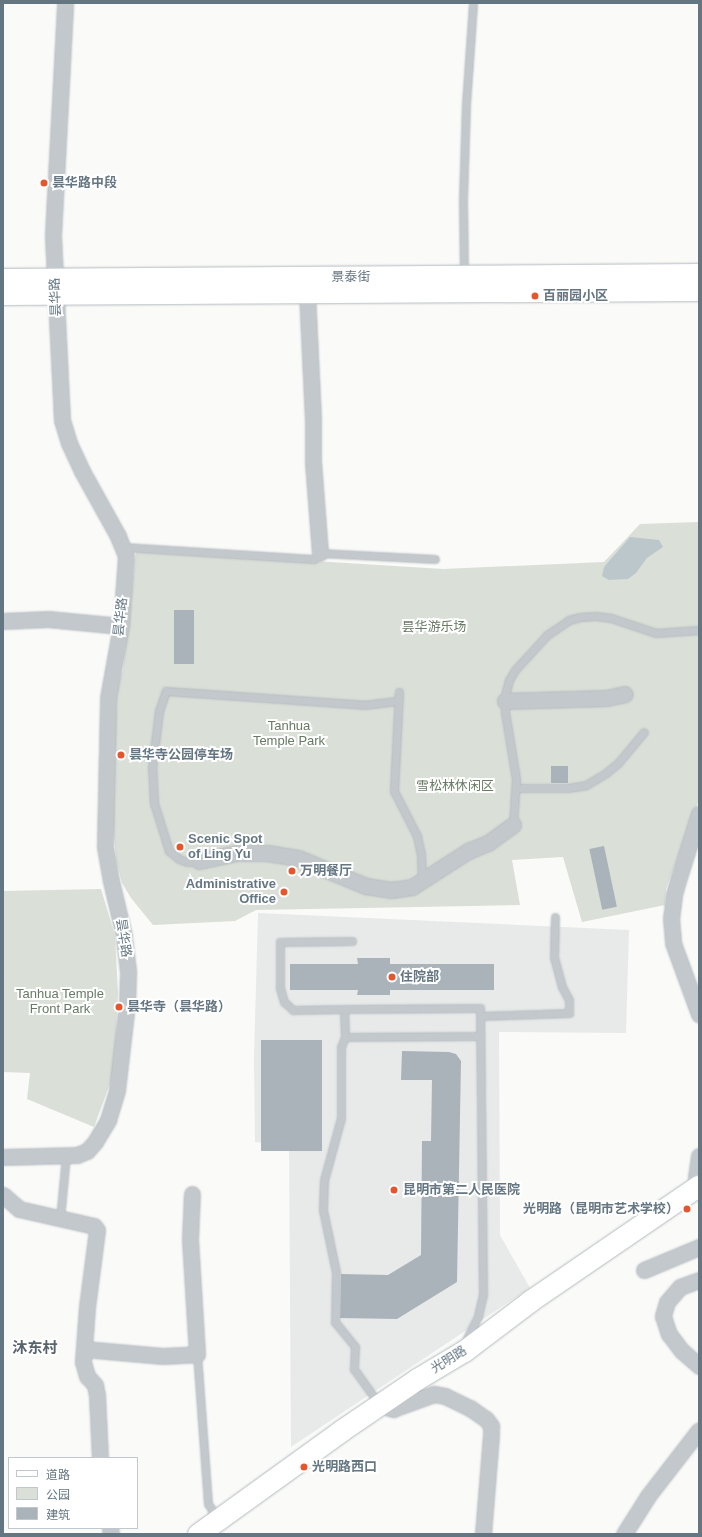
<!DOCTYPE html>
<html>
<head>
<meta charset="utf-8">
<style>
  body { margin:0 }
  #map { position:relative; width:702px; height:1537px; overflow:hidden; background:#fafaf8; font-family:Arial,"Noto Sans SC",sans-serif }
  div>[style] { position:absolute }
  .built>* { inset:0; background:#e8e9e9 }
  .green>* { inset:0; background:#dadfd7 }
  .water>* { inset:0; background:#bbc7cb }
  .building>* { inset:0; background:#aab3b9; transform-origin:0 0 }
  .roads { filter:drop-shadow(0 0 1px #b3babf) drop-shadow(0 0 1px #b3babf) }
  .lane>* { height:7px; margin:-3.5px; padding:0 3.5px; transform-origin:3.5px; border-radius:3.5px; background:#c3c8cc }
  .street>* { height:15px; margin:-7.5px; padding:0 7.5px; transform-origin:7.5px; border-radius:7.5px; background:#c3c8cc }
  .secondary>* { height:21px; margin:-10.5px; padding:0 10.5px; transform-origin:10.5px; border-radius:10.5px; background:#fff }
  .dots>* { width:11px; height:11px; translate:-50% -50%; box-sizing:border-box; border:2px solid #fff; border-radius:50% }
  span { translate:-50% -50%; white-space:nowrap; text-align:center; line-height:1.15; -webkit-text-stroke:4px #fff; paint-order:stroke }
  .poi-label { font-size:13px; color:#657683; font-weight:700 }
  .left { translate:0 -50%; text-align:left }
  .right { translate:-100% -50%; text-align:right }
  .street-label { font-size:13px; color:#657683 }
  .park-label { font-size:13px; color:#687a64 }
  .quarter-label { font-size:15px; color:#57646e; font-weight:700 }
  .frame { position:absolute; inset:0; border:4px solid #657683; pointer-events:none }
  .legend { position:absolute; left:8px; top:1457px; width:130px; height:72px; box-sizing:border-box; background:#fff; border:1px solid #c1c8cd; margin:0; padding:5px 7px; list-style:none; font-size:12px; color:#657683 }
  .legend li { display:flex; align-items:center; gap:8px; height:20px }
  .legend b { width:20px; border:1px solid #c1c8cd }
</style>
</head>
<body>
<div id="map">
  <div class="built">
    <div style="clip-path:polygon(258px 913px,629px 930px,626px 1033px,499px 1032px,500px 1235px,530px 1288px,291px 1447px,289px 1146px,255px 1142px,254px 1058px)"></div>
  </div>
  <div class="green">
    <div style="clip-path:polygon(699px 522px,699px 800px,666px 889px,665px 905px,582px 922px,563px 857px,512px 860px,520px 905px,256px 910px,235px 921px,153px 925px,131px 898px,122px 883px,116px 860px,112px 815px,115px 693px,123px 670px,136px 550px,443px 569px,604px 562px,640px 524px)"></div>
    <div style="clip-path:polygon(101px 889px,115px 936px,118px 994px,114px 1073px,94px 1127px,27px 1099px,30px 1073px,3px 1072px,3px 891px)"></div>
  </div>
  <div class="water">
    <div style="clip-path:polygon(630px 537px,659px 540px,663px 547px,647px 558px,636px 573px,628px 579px,609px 580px,602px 576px,604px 567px)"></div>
  </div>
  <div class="building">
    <div style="left:174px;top:610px;width:20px;height:54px"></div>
    <div style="left:551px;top:766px;width:17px;height:17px"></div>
    <div style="left:604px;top:846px;width:62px;height:15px;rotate:78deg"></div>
    <div style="clip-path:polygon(357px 958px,390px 958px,390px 964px,494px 964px,494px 990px,390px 990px,390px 995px,357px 995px,358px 990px,290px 990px,290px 964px,358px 964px)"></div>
    <div style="left:261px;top:1040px;width:61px;height:111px"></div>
    <div style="clip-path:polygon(402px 1051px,449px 1052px,456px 1054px,461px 1061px,457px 1282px,397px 1319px,340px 1318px,341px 1274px,388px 1275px,421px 1255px,422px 1141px,431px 1141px,432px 1080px,401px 1080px)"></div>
  </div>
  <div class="roads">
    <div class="lane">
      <div style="left:464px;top:274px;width:75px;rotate:-90.8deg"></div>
      <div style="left:463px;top:199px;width:95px;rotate:-88.2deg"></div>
      <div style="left:466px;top:104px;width:101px;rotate:-86deg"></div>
      <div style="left:124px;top:547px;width:190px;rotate:3.6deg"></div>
      <div style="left:314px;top:559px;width:8px;rotate:-45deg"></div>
      <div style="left:320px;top:553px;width:115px;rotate:3deg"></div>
      <div style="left:399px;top:692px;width:99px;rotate:92.9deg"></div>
      <div style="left:394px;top:791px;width:51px;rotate:62.9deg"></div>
      <div style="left:417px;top:836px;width:19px;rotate:78deg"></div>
      <div style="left:421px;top:855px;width:26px;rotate:88deg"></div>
      <div style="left:516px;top:788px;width:52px"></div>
      <div style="left:568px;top:788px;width:18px;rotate:-9deg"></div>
      <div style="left:586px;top:785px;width:23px;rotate:-31deg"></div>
      <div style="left:606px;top:773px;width:16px;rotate:-40deg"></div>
      <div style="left:618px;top:763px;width:40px;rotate:-50deg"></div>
      <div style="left:513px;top:825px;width:46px;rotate:-86.3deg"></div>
      <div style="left:516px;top:779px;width:68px;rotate:-99.3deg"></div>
      <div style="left:505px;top:712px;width:17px;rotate:-90deg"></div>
      <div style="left:505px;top:695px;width:16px;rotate:-75deg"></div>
      <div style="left:509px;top:680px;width:12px;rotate:-59deg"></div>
      <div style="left:515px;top:670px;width:47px;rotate:-47.6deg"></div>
      <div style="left:547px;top:635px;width:27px;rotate:-34deg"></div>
      <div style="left:569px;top:620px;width:11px;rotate:-15deg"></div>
      <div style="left:580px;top:617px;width:16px;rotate:-4deg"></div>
      <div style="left:596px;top:616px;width:15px;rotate:8deg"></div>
      <div style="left:611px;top:618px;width:47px;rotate:18.4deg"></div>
      <div style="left:656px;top:633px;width:43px;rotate:-4deg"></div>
      <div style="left:199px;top:861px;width:12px;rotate:175deg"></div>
      <div style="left:187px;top:862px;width:9px;rotate:-159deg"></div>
      <div style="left:179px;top:859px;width:13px;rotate:-141deg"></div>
      <div style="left:169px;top:851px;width:50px;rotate:-107.4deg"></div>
      <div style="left:154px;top:803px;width:35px;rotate:-93deg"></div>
      <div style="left:152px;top:768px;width:57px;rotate:-83deg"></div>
      <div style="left:159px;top:711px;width:21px;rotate:-71deg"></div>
      <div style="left:166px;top:691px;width:198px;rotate:4deg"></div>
      <div style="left:364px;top:705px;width:35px;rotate:-7deg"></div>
      <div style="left:344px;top:1009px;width:51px;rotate:178.9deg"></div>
      <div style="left:293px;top:1010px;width:12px;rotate:-138deg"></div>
      <div style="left:284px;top:1002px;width:15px;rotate:-106deg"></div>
      <div style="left:280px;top:988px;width:46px;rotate:-90deg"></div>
      <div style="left:280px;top:942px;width:72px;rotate:-0.8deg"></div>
      <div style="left:480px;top:1036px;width:135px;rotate:179.6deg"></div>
      <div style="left:345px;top:1037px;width:28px;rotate:-92deg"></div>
      <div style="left:344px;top:1009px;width:136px;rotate:-0.4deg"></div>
      <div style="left:480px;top:1008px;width:8px;rotate:90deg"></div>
      <div style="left:345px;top:1037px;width:11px;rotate:112deg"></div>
      <div style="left:341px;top:1047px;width:71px;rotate:90deg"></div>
      <div style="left:341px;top:1118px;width:64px;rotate:105.3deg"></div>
      <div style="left:324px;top:1180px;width:30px;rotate:92deg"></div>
      <div style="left:323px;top:1210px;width:63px;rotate:78.2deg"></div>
      <div style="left:336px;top:1272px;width:50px;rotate:91.1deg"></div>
      <div style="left:335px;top:1322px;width:32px;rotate:51deg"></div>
      <div style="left:355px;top:1347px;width:22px;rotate:93deg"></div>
      <div style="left:354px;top:1369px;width:43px;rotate:54.5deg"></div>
      <div style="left:60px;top:1219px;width:64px;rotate:-84.6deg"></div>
      <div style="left:465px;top:1342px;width:29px;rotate:-63deg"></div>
      <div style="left:478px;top:1316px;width:23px;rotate:-77deg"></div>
      <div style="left:483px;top:1294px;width:278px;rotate:-90.6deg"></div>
      <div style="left:480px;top:1016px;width:89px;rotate:-1.9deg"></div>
      <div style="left:569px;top:1013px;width:13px;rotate:-90deg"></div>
      <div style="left:569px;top:1000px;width:15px;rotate:-118deg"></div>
      <div style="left:562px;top:987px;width:31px;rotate:-105deg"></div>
      <div style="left:554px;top:957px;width:40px;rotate:-88.6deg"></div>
      <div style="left:197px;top:1354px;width:150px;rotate:85.8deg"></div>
      <div style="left:208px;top:1504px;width:5px;rotate:53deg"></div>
      <div style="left:211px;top:1508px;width:12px;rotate:70deg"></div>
    </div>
    <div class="street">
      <div style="left:307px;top:292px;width:129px;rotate:87.3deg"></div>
      <div style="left:313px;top:421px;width:41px;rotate:90deg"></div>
      <div style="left:313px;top:462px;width:91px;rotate:85.6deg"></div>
      <div style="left:3px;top:621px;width:45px;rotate:-2.5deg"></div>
      <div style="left:48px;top:619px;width:73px;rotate:5.5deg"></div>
      <div style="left:505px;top:701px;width:101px;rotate:-1.7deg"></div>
      <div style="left:606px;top:698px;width:19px;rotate:-12deg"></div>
      <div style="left:699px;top:814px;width:66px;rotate:107.6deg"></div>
      <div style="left:679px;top:877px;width:19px;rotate:106deg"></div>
      <div style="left:674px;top:895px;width:23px;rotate:97deg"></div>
      <div style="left:671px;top:918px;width:25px;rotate:85deg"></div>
      <div style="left:673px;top:943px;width:76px;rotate:69.9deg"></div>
      <div style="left:199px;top:861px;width:40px;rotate:-12deg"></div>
      <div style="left:238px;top:853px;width:29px"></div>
      <div style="left:267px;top:853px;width:31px;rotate:9deg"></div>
      <div style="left:298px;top:858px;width:74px;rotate:22.4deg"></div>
      <div style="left:366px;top:886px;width:25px;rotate:9deg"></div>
      <div style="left:391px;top:890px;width:21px;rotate:-8deg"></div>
      <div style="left:412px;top:887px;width:67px;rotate:-32.7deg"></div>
      <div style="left:468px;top:851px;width:22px;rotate:-22deg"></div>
      <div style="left:488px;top:843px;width:31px;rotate:-36deg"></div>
      <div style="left:699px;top:1156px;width:21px;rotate:98deg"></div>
      <div style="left:696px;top:1177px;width:9px;rotate:77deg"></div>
      <div style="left:698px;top:1186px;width:1px;rotate:-45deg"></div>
      <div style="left:3px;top:1157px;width:74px;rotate:-1.5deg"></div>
      <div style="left:77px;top:1155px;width:11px;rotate:-22deg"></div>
      <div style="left:87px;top:1151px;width:12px;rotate:-48deg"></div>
      <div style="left:95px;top:1142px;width:26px;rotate:-59deg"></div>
      <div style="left:108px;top:1120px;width:31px;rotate:-73deg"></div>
      <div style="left:117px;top:1090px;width:87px;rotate:-83.4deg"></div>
      <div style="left:127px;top:1004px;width:33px;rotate:-88deg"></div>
      <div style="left:128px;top:971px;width:35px;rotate:-97deg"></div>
      <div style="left:124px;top:936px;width:57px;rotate:-103.3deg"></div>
      <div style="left:111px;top:881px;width:36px;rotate:-100deg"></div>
      <div style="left:105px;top:846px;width:148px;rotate:-88.8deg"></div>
      <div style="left:108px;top:698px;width:73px;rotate:-79.8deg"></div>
      <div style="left:121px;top:626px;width:70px;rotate:-85.9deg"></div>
      <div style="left:126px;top:556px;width:22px;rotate:-112deg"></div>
      <div style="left:118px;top:536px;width:74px;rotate:-119deg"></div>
      <div style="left:82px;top:471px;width:31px;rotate:-115deg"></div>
      <div style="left:69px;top:443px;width:24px;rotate:-107deg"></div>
      <div style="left:62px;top:420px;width:185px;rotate:-92.8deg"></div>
      <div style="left:53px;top:235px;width:232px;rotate:-87deg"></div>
      <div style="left:3px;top:1195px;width:21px;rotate:41deg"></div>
      <div style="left:19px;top:1209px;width:77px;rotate:12.8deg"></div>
      <div style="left:94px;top:1226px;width:5px;rotate:53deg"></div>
      <div style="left:97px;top:1230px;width:78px;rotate:97.4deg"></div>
      <div style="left:87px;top:1307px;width:55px;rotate:94.2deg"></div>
      <div style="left:83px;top:1362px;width:15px;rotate:74deg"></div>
      <div style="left:87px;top:1376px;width:12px;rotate:48deg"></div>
      <div style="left:95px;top:1385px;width:10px;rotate:79deg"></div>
      <div style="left:97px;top:1395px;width:63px;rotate:87.3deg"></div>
      <div style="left:644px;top:1270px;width:60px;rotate:-22.7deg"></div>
      <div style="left:699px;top:1280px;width:20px;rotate:160deg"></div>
      <div style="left:680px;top:1287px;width:20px;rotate:131deg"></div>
      <div style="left:667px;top:1302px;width:15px;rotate:106deg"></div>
      <div style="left:663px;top:1316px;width:19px;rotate:72deg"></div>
      <div style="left:669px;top:1334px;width:21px;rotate:53deg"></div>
      <div style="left:682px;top:1351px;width:23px;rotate:41deg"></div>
      <div style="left:84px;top:1349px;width:79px;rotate:5.1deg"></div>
      <div style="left:163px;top:1356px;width:34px;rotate:-3deg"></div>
      <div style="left:197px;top:1354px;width:115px;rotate:-93.5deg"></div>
      <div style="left:190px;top:1239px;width:45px;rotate:-87.5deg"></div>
      <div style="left:379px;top:1405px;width:15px;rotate:16deg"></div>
      <div style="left:393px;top:1409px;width:44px;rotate:-20.1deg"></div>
      <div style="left:434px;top:1394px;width:11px;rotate:10deg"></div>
      <div style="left:445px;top:1396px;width:28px;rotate:26deg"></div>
      <div style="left:470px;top:1408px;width:19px;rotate:35deg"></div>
      <div style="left:486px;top:1419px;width:9px;rotate:54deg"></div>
      <div style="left:491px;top:1426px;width:9px;rotate:90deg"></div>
      <div style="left:491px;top:1435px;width:99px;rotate:94.6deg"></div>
      <div style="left:110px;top:1528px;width:6px;rotate:81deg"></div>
      <div style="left:624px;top:1534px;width:45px;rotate:-57.7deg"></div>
      <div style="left:648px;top:1496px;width:83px;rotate:-52.3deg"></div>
    </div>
    <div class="secondary">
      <div style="left:3px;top:279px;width:696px;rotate:-0.41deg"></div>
      <div style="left:3px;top:294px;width:696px;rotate:-0.33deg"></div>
      <div style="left:198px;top:1534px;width:178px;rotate:-35.8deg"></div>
      <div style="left:342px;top:1430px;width:91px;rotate:-34.2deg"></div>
      <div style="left:417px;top:1379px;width:55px;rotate:-30.8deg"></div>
      <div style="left:464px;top:1351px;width:83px;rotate:-37.1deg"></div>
      <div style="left:530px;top:1301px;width:204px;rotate:-34.4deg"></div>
    </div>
  </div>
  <div class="dots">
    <div style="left:44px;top:183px;background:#e4572e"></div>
    <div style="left:535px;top:296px;background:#e4572e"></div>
    <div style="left:121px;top:755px;background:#e4572e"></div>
    <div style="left:180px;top:847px;background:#e4572e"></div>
    <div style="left:292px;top:871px;background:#e4572e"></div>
    <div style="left:284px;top:892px;background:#e4572e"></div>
    <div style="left:392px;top:977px;background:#e4572e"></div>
    <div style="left:119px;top:1007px;background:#e4572e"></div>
    <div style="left:394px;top:1190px;background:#e4572e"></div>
    <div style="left:687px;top:1209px;background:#e4572e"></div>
    <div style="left:304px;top:1467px;background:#e4572e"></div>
  </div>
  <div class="poi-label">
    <span class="left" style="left:52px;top:183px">昙华路中段</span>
    <span class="left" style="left:543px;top:296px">百丽园小区</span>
    <span class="left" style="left:129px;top:755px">昙华寺公园停车场</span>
    <span class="left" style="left:188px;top:847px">Scenic Spot<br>of Ling Yu</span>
    <span class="left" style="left:300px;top:871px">万明餐厅</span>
    <span class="right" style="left:276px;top:892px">Administrative<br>Office</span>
    <span class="left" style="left:400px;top:977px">住院部</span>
    <span class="left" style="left:127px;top:1007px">昙华寺（昙华路）</span>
    <span class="left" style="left:403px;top:1190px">昆明市第二人民医院</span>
    <span class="right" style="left:679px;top:1209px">光明路（昆明市艺术学校）</span>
    <span class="left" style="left:312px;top:1467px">光明路西口</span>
  </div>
  <div class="street-label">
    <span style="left:351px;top:277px">景泰街</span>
    <span style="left:56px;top:297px;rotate:-92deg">昙华路</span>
    <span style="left:121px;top:617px;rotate:-84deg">昙华路</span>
    <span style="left:123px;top:938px;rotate:81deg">昙华路</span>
    <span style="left:449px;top:1360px;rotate:-32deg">光明路</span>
  </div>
  <div class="park-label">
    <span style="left:434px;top:627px">昙华游乐场</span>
    <span style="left:289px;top:734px">Tanhua<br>Temple Park</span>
    <span style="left:455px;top:786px">雪松林休闲区</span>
    <span style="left:60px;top:1002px">Tanhua Temple<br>Front Park</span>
  </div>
  <div class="quarter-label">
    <span style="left:35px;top:1348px">沐东村</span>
  </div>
  <div class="frame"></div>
  <ul class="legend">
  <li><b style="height:5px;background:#fff"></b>道路</li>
  <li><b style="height:11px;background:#dadfd7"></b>公园</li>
  <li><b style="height:11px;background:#aab3b9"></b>建筑</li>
  </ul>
</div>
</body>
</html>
